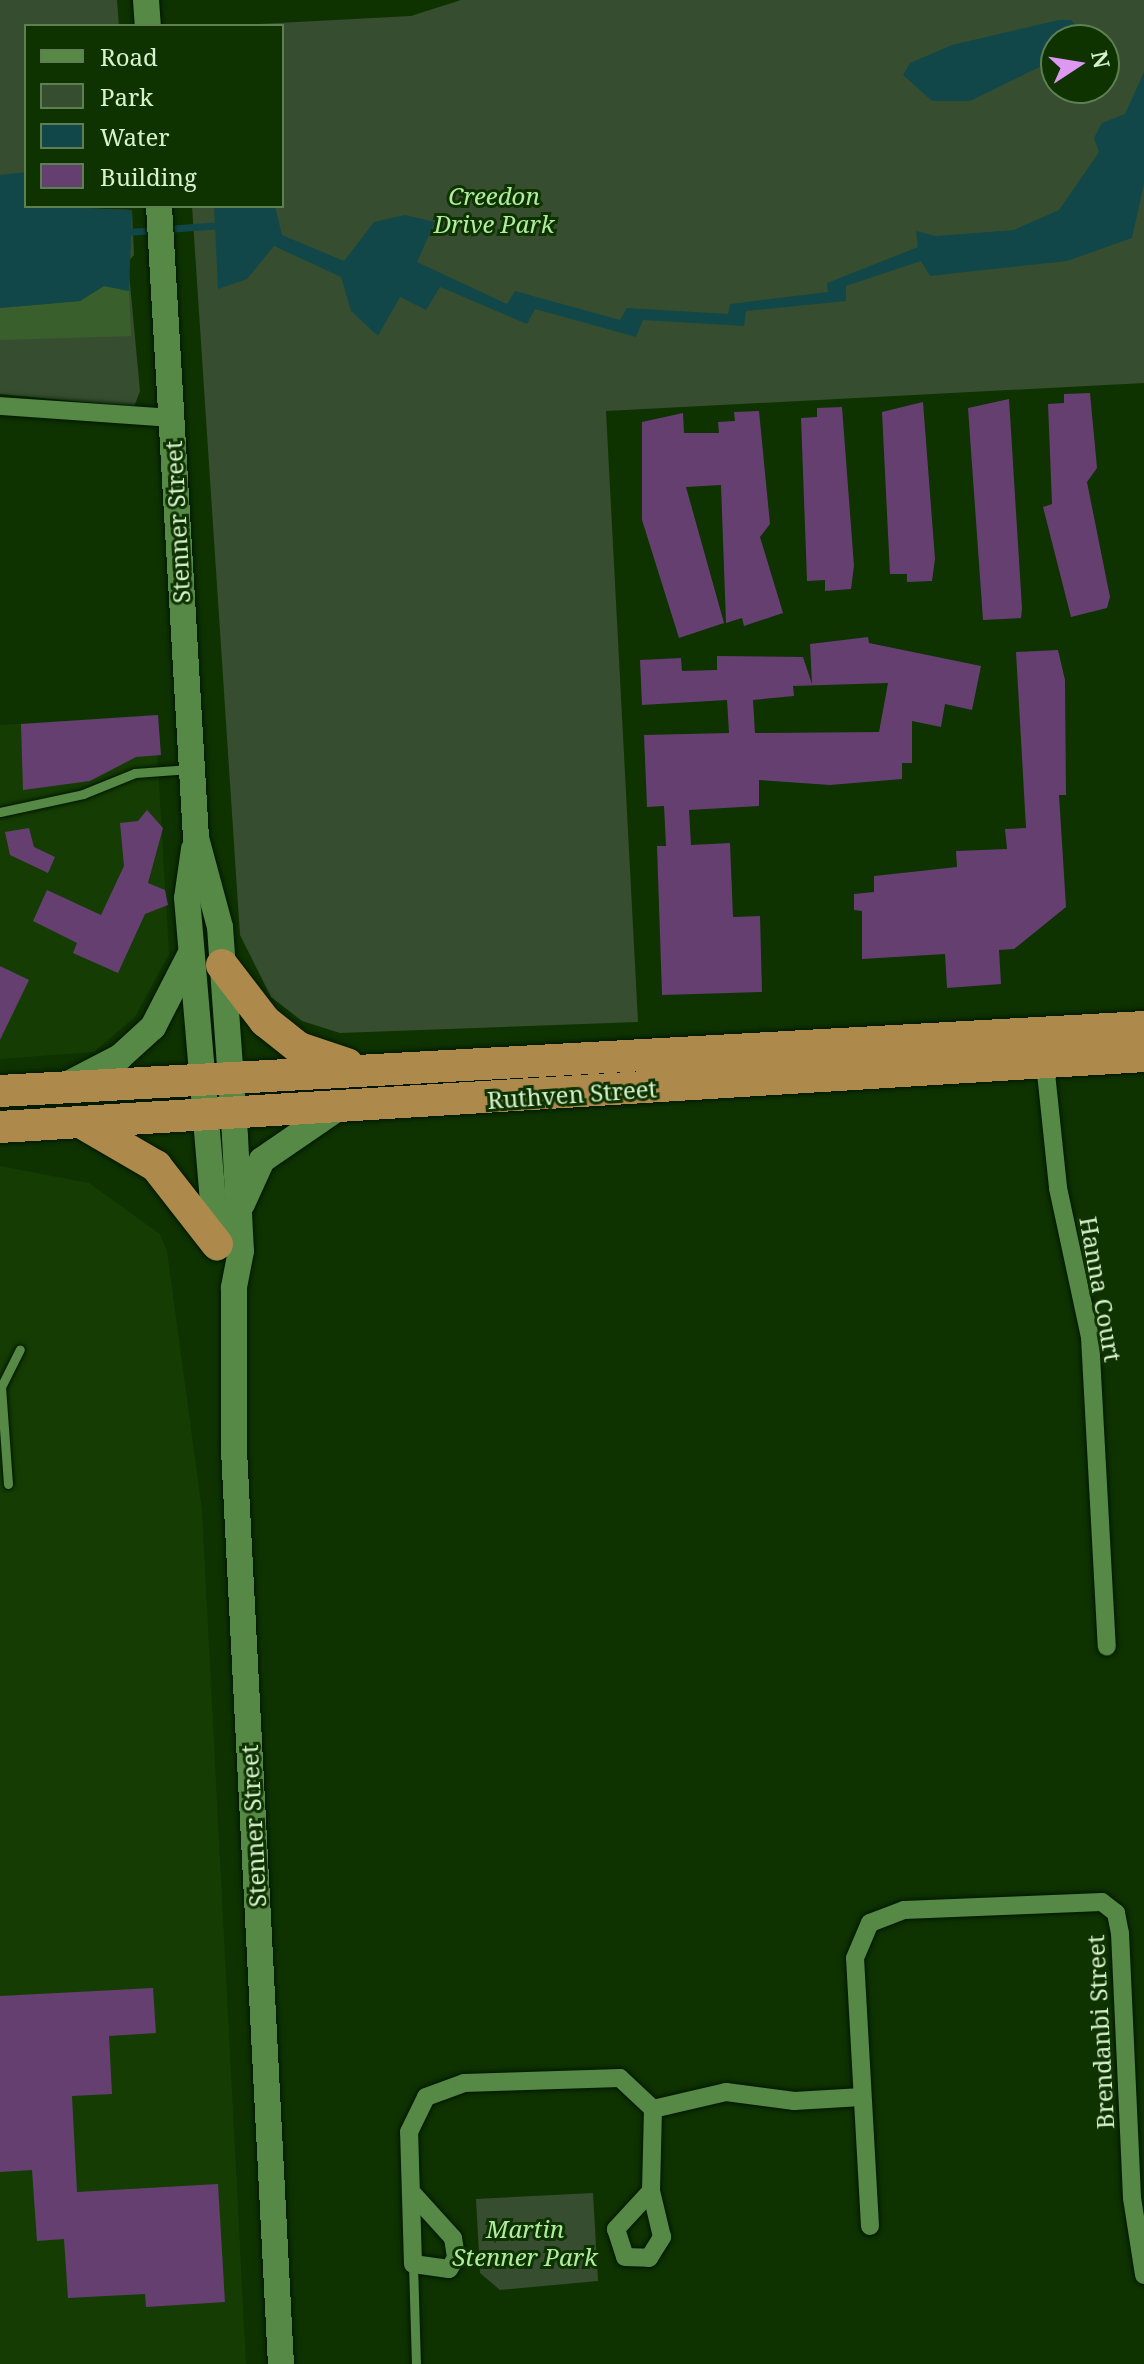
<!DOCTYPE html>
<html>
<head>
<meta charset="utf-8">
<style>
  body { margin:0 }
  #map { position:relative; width:1144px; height:2364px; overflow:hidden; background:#0e3200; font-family:"Noto Serif",serif }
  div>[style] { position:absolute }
  .built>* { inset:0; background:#153d03 }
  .green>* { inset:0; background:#364e2f }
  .forest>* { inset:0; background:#39602c }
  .water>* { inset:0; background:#124749 }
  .stream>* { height:7px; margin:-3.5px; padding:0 3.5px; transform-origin:3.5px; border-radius:3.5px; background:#124749 }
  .building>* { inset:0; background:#653f70 }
  .roads { filter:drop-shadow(0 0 2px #011800) drop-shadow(0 0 2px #011800) }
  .lane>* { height:9px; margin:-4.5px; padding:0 4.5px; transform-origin:4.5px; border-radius:4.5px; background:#568846 }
  .street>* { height:18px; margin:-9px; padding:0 9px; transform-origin:9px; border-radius:9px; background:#568846 }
  .secondary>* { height:26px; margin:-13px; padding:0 13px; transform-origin:13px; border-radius:13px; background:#568846 }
  .highway>* { height:32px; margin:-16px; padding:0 16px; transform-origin:16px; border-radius:16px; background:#ae894c }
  span { translate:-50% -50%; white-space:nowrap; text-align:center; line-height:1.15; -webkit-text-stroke:6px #0e3200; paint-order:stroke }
  .park-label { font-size:24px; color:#b1ed9f; font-style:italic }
  .street-label { font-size:24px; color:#d7f2ce }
  .legend { position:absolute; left:24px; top:24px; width:260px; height:184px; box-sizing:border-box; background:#0e3200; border:2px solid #5e7f52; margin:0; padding:10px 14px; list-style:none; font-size:24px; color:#d7f2ce }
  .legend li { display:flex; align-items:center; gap:16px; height:40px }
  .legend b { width:40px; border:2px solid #5e7f52 }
  .north { position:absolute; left:1040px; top:24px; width:80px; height:80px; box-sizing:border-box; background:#0e3200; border:2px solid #5e7f52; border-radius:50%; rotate:78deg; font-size:22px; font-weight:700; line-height:32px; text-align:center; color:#d7f2ce }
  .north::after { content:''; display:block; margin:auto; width:28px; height:36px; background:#de98f2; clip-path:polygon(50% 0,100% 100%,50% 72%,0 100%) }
</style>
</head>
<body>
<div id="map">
  <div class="built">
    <div style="clip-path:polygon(155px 715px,169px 954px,135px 1017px,94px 1052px,0 1059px,0 725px)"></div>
    <div style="clip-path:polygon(0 1166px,89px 1183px,160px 1234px,167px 1251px,202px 1510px,246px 2364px,0 2364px)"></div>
  </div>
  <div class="green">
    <div style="clip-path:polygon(0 0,117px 0,119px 26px,26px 26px,26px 206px,132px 210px,134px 255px,128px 262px,140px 391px,134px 407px,0 394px)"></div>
    <div style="clip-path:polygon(evenodd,461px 0,1144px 0,1144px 383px,606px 411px,638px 1022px,340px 1033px,302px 1021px,271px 997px,240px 935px,192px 206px,282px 206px,282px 26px,221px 26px,411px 16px,461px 0,1056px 40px,1104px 40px,1104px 88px,1056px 88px,1056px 40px)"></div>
    <div style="clip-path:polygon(593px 2193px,598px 2281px,500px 2290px,480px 2273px,476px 2199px)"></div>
  </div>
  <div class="forest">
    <div style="clip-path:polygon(104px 286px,129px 291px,131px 336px,0 340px,0 308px,80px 301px)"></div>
  </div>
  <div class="water">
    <div style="clip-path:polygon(1059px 20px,1071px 20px,1090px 40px,1056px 40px,1056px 59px,970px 101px,932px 101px,903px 75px,910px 63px,952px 45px)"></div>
    <div style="clip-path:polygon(1144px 72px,1144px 184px,1132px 238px,1067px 261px,930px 276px,921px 261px,846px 286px,846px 301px,746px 311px,744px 326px,643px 320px,636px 337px,535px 309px,527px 324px,440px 287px,426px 310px,400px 297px,378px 336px,351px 311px,341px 277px,274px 246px,247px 279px,218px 289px,214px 206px,275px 206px,282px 235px,344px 261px,374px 222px,405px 215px,435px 222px,417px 262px,507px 304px,515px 291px,620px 320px,627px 308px,728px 314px,730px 304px,828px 292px,827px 283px,918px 247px,916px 231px,936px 236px,1014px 230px,1059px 210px,1099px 152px,1094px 138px,1102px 123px,1125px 114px)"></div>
    <div style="clip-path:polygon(26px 172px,26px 206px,132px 210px,129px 291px,104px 286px,80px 301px,0 308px,0 175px)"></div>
  </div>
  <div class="stream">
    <div style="left:166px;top:229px;width:56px;rotate:-4.1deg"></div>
    <div style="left:127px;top:232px;width:27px;rotate:-4deg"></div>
  </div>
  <div class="building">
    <div style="clip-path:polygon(1090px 393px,1097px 468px,1087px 482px,1110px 597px,1107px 608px,1071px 617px,1043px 507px,1052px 504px,1048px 404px,1064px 403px,1064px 394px)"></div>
    <div style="clip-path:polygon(1009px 399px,1022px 608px,1021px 618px,983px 620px,968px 408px)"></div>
    <div style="clip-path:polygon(923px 402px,935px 559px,932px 581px,907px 582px,907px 574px,890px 574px,882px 412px)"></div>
    <div style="clip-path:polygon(842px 407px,854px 566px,851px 589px,825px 591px,825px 580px,807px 581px,801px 418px,817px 417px,817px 408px)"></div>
    <div style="clip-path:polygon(759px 411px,770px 524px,760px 537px,783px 613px,744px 626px,742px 618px,726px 623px,721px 485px,686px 487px,724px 623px,679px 638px,642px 520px,642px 422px,683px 413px,684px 433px,719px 433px,718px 422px,735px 421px,734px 412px)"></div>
    <div style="clip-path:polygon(evenodd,868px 637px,869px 643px,981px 666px,972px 710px,945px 704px,941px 727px,912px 721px,912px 763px,902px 763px,902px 779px,830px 785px,759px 780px,759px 806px,689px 810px,691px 845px,730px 843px,733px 917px,760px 916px,762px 992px,662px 995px,657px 846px,666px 846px,664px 806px,647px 807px,644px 735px,729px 733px,727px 700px,642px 705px,640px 660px,681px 658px,682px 671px,717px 670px,717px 656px,803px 657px,812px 684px,810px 644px,868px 637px,888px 683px,879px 732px,755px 733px,753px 700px,794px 696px,793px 686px,888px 683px)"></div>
    <div style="clip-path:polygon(1058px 650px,1065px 680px,1066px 795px,1059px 795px,1066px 907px,1014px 949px,999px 950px,1001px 984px,947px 988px,945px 954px,862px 959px,862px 911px,854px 910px,854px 894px,874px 892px,874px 876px,957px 867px,956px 851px,1007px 849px,1005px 829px,1026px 828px,1016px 652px)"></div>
    <div style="clip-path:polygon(158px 715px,161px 755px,136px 757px,90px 781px,23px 790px,21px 724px)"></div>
    <div style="clip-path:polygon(147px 810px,163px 828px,148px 883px,165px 890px,168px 905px,145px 914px,118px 973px,73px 953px,77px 943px,33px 921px,47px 890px,101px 915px,124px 866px,120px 823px,138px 821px)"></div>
    <div style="clip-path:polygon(29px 828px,34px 847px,55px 857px,48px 873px,10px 855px,5px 832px)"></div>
    <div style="clip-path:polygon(0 966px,29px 980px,0 1040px)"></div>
    <div style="clip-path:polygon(153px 1988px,156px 2033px,109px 2036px,112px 2094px,72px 2096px,77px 2192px,218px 2184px,225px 2302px,146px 2307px,145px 2294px,68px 2298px,64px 2239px,37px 2241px,32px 2170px,0 2172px,0 1996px)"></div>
  </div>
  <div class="roads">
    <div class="lane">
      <div style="left:0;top:812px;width:85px;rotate:-12.2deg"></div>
      <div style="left:83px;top:794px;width:56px;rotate:-22deg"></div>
      <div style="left:135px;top:773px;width:55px;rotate:-4.2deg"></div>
      <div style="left:8px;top:1484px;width:97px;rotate:-94.1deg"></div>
      <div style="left:1px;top:1387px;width:42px;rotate:-63.4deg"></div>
      <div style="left:413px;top:2264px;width:100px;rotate:88.3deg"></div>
    </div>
    <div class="street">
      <div style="left:0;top:406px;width:171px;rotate:4deg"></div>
      <div style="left:1044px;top:1054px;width:135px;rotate:84deg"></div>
      <div style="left:1058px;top:1188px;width:152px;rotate:77.9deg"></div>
      <div style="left:1090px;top:1337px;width:310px;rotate:86.9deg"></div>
      <div style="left:651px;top:2191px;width:52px;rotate:132.6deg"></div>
      <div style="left:616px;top:2229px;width:29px;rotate:72deg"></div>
      <div style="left:625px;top:2257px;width:24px;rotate:2deg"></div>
      <div style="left:649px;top:2258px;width:25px;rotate:-58deg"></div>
      <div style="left:662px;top:2237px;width:47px;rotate:-103.4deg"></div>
      <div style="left:651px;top:2191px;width:82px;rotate:-88.6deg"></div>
      <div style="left:414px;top:2195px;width:58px;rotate:47.8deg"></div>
      <div style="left:453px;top:2238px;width:20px;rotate:81deg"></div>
      <div style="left:456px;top:2258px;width:13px;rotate:122deg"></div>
      <div style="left:449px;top:2269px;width:36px;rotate:-172deg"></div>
      <div style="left:413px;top:2264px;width:132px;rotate:-91.7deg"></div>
      <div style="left:409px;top:2132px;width:39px;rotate:-64deg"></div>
      <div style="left:426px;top:2097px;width:40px;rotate:-20.2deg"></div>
      <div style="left:464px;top:2083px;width:156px;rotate:-1.8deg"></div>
      <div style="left:620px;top:2078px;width:45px;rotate:43.2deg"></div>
      <div style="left:653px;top:2109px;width:75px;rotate:-13.1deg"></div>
      <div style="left:726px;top:2092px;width:69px;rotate:7.5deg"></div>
      <div style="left:794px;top:2101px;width:68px;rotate:-3.4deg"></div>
      <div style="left:870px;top:2226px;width:268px;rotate:-93.2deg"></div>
      <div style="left:855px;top:1958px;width:38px;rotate:-67deg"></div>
      <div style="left:870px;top:1923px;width:36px;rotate:-21deg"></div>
      <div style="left:904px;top:1910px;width:198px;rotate:-2.3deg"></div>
      <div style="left:1102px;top:1902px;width:18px;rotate:38deg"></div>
      <div style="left:1116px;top:1913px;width:20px;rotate:79deg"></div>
      <div style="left:1120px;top:1933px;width:265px;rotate:87.4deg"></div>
      <div style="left:1132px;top:2198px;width:78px;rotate:81.1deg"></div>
    </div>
    <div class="secondary">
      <div style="left:146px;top:0;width:26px;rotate:86deg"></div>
      <div style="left:159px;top:206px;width:633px;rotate:86.65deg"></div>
      <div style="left:196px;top:838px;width:92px;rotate:74.9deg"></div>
      <div style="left:220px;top:927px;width:211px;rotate:85.9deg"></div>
      <div style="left:235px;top:1137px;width:114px;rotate:87deg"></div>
      <div style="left:241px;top:1251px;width:38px;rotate:101deg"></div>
      <div style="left:234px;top:1288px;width:162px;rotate:90deg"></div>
      <div style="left:234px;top:1450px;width:915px;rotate:87.06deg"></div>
      <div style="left:194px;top:849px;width:49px;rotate:98.1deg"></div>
      <div style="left:187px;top:898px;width:351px;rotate:85.1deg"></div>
      <div style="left:64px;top:1086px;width:63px;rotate:-27.4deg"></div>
      <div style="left:120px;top:1057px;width:45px;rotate:-42.3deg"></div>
      <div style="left:153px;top:1027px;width:81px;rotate:-62.8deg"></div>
      <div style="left:242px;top:1204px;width:48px;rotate:-65.6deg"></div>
      <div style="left:262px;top:1160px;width:92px;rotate:-34.4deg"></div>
    </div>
    <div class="highway">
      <div style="left:222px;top:965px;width:71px;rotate:52.5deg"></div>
      <div style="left:265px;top:1021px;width:43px;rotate:38.5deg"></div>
      <div style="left:299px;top:1048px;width:51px;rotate:18.4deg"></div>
      <div style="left:0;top:1091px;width:1146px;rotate:-3.2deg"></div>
      <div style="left:82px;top:1123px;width:86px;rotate:30.2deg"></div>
      <div style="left:156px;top:1166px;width:99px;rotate:52deg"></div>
      <div style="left:0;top:1127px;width:1146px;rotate:-3.55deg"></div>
    </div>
  </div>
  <div class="park-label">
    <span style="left:494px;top:210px">Creedon<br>Drive Park</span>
    <span style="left:525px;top:2243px">Martin<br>Stenner Park</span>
  </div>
  <div class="street-label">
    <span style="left:177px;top:522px;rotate:-93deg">Stenner Street</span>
    <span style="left:572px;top:1094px;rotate:-4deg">Ruthven Street</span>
    <span style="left:1101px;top:1289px;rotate:80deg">Hanna Court</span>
    <span style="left:253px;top:1826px;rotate:-93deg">Stenner Street</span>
    <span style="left:1100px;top:2032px;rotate:-93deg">Brendanbi Street</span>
  </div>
  <ul class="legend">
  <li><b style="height:10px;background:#568846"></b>Road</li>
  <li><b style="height:22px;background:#364e2f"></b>Park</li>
  <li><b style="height:22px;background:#124749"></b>Water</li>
  <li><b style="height:22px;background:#653f70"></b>Building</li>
  </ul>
  <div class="north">N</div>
</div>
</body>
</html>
